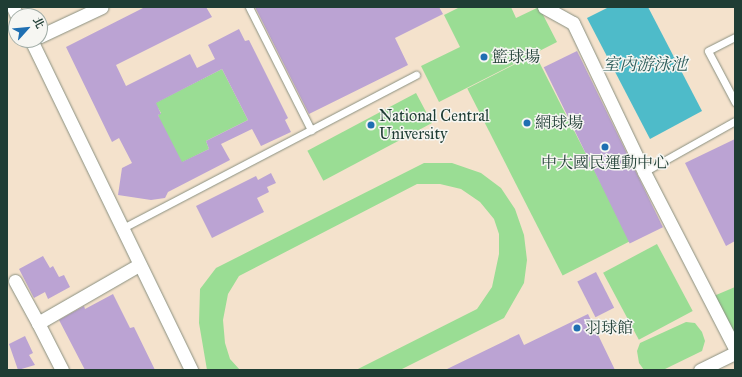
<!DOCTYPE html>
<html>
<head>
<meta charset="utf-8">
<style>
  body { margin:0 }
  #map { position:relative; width:742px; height:377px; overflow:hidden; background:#f4e2cc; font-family:"IM FELL Great Primer","Noto Serif TC",serif }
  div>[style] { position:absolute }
  .green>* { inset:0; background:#9add94; transform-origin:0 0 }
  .water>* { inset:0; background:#4ebbc9 }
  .building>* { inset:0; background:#bba3d3; transform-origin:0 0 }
  .roads { filter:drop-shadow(0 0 1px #8a9080) drop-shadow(0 0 1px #8a9080) }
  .lane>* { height:7px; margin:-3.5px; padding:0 3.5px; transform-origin:3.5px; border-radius:3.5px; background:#fff }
  .street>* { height:13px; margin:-6.5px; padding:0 6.5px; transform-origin:6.5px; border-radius:6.5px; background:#fff }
  .dots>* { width:11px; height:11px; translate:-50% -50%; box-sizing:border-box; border:2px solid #f6f6f2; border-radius:50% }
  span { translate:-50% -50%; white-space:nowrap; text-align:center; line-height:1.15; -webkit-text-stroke:3px #f6f6f2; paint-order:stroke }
  .poi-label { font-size:16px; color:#1f3d34 }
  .left { translate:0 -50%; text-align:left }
  .water-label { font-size:17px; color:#2b5c59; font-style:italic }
  .frame { position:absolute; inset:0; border:8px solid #1f3d34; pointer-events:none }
  .north { position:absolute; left:8px; top:8px; width:40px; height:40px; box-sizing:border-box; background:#f6f6f2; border:1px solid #a0aca6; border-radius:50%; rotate:63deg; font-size:11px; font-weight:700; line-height:16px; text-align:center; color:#1f3d34 }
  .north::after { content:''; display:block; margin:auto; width:14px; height:18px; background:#1f6fb2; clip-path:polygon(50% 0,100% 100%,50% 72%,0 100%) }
</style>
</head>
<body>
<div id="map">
  <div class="green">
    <div style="clip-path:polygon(460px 7px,511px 7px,516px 18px,539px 7px,557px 42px,439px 102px,421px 66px,460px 47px,444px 15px)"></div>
    <div style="left:535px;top:54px;width:210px;height:76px;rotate:63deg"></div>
    <div style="clip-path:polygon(222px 69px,248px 120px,206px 141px,209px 149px,175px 166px,158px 115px,161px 113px,158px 108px,149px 106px)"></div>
    <div style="left:416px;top:93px;width:34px;height:123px;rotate:62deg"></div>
    <div style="clip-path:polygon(424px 163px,452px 163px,481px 173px,501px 188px,515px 209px,524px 235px,527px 260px,524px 283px,504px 318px,400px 370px,356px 370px,477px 309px,492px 287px,499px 254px,499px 234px,494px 219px,480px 202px,461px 189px,440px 184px,417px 184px,239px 276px,228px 294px,223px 320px,225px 343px,230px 359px,240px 370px,207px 370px,199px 323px,200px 289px,216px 268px)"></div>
    <div style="left:657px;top:244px;width:76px;height:61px;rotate:62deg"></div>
    <div style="clip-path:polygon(735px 287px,735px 349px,709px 298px)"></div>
    <div style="clip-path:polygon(686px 322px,695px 323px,702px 332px,705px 341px,702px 351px,663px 370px,644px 370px,639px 363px,637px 351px,640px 343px)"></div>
  </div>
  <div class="water">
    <div style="clip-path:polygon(609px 7px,648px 7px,702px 111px,650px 139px,587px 18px)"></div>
  </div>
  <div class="building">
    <div style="clip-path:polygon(evenodd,145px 7px,206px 7px,212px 17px,116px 65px,126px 86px,190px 54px,197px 68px,215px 59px,208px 45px,239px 29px,245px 41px,249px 40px,288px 118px,285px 120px,291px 132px,261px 146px,252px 129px,221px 144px,230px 160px,168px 192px,165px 198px,151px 200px,118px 195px,122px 168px,132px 163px,119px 138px,112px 142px,66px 47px,145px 7px,222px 69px,248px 120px,206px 141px,209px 149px,182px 162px,158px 115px,161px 114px,156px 103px,222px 69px)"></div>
    <div style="clip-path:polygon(255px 7px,439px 7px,443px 14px,395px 38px,408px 65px,309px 114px)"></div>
    <div style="left:577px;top:51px;width:196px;height:37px;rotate:64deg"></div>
    <div style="clip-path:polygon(735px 139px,735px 241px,726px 246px,685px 163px)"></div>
    <div style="clip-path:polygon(271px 173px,276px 183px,267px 187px,269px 192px,257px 198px,264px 212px,212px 238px,196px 206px,256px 176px,258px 180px)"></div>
    <div style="clip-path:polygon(43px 256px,50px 268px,53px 266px,59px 277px,64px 275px,70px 287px,48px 299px,45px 292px,34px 298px,19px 269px)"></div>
    <div style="left:596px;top:272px;width:40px;height:21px;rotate:63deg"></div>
    <div style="clip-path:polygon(113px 294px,130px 328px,134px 327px,155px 370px,85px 370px,59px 320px,84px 306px,85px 309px)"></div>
    <div style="clip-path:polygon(588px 314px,615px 370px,445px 370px,519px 334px,524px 345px)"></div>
    <div style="clip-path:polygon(25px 336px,33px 353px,29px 355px,35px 365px,18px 370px,9px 344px)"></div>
  </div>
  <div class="roads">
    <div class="lane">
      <div style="left:249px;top:7px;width:138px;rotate:63.2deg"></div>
      <div style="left:735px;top:37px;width:30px;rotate:153deg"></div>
      <div style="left:708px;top:51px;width:58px;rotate:62.1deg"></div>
      <div style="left:644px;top:172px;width:104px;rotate:-29.3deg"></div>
      <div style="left:121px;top:229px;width:333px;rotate:-27.6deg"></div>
    </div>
    <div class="street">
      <div style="left:13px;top:7px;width:10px;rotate:66deg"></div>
      <div style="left:544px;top:7px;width:33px;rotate:29deg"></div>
      <div style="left:573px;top:23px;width:165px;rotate:64.5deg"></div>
      <div style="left:644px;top:172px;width:198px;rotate:62.7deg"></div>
      <div style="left:40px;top:36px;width:68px;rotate:-25.1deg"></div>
      <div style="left:31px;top:40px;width:367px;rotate:64.1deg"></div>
      <div style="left:15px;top:281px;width:48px;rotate:61.3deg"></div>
      <div style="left:38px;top:323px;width:116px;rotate:-29.9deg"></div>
      <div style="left:38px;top:323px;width:53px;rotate:62.9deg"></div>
      <div style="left:700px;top:370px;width:39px;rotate:-26deg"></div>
    </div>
  </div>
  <div class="dots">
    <div style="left:484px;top:57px;background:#1f6fb2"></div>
    <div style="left:527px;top:123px;background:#1f6fb2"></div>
    <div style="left:371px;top:125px;background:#1f6fb2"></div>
    <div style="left:605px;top:147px;background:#1f6fb2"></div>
    <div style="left:577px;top:328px;background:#1f6fb2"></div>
  </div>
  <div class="poi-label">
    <span class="left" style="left:492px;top:57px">籃球場</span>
    <span class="left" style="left:379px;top:125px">National Central<br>University</span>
    <span class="left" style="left:535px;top:123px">網球場</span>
    <span style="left:605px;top:163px">中大國民運動中心</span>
    <span class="left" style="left:585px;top:328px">羽球館</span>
  </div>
  <div class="water-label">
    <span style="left:645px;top:65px">室內游泳池</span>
  </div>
  <div class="frame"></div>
  <div class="north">北</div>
</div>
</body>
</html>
